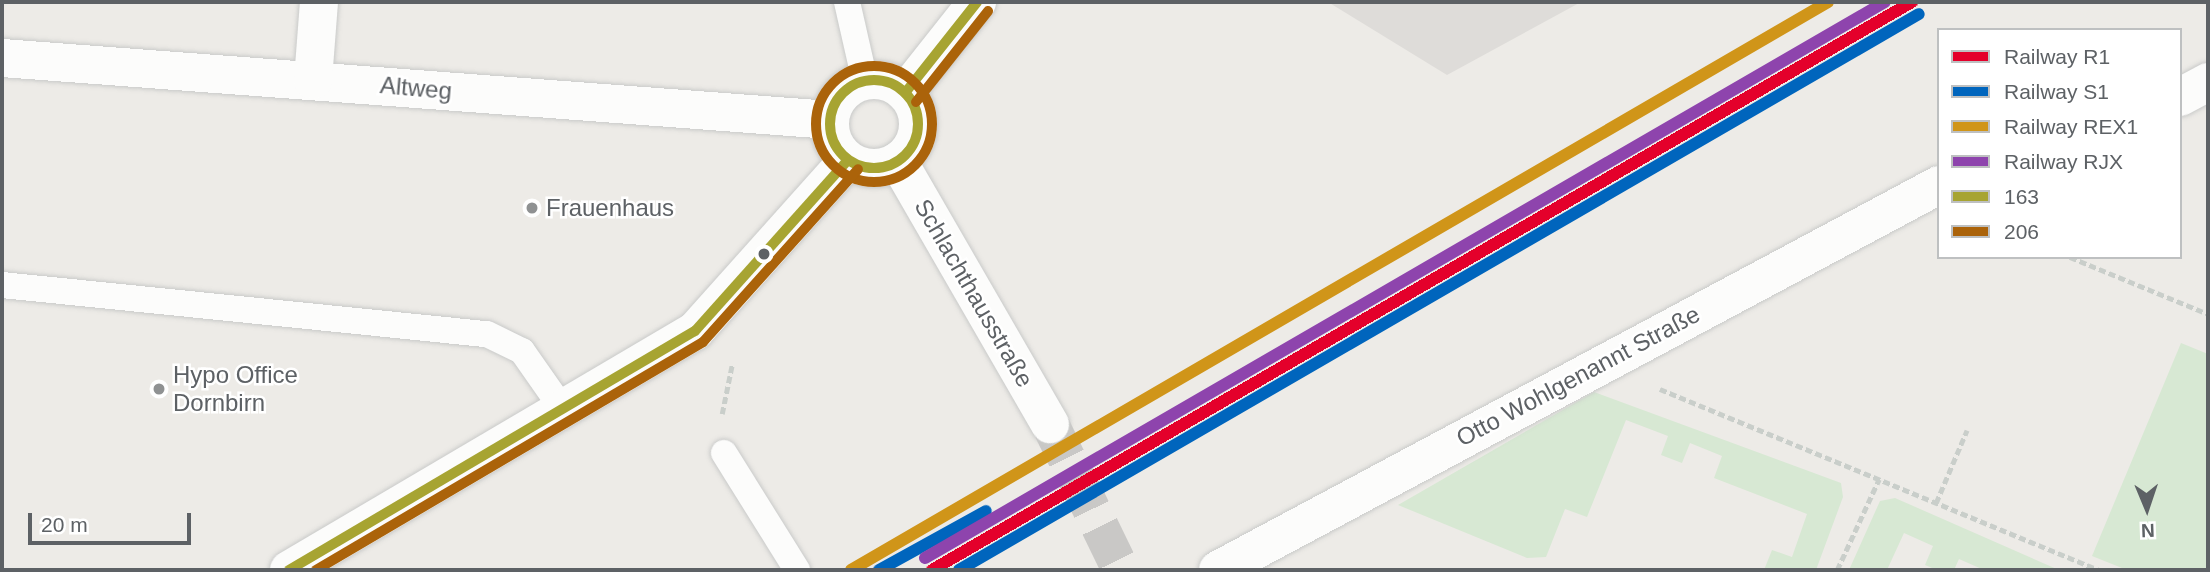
<!DOCTYPE html>
<html>
<head>
<meta charset="utf-8">
<style>
  body { margin:0 }
  #map { position:relative; width:2210px; height:572px; overflow:hidden; background:#edebe7; font-family:Helvetica,sans-serif }
  div>[style] { position:absolute }
  .industrial>* { inset:0; background:#dedcd9 }
  .green>* { inset:0; background:#d7e8d3 }
  .street-tunnel>* { height:38px; margin-top:-19px; transform-origin:0; background:repeating-linear-gradient(90deg,#c9c8c6 0 38px,transparent 0 57px) }
  .path>* { height:4.5px; margin-top:-2.25px; transform-origin:0; background:repeating-linear-gradient(90deg,#c9ceca 0 7px,transparent 0 10.5px) }
  .roads { filter:drop-shadow(0 0 2px #c9cac9) drop-shadow(0 0 2px #c9cac9) }
  .lane>* { height:26px; margin:-13px; padding:0 13px; transform-origin:13px; border-radius:13px; background:#fcfcfb }
  .street>* { height:38px; margin:-19px; padding:0 19px; transform-origin:19px; border-radius:19px; background:#fcfcfb }
  .street>.ring { margin:-19px; padding:0; box-sizing:content-box; background:none; border:38px solid #fcfcfb; border-radius:50% }
  .bus-1>* { height:10px; margin:-5px; padding:0 5px; transform-origin:5px; border-radius:5px; background:#a7a432 }
  .bus-1>.ring { margin:-5px; padding:0; box-sizing:content-box; background:none; border:10px solid #a7a432; border-radius:50% }
  .bus-2>* { height:10px; margin:-5px; padding:0 5px; transform-origin:5px; border-radius:5px; background:#ab630a }
  .bus-2>.ring { margin:-5px; padding:0; box-sizing:content-box; background:none; border:10px solid #ab630a; border-radius:50% }
  .rail-1>* { height:12px; margin:-6px; padding:0 6px; transform-origin:6px; border-radius:6px; background:#e4002b }
  .rail-2>* { height:12px; margin:-6px; padding:0 6px; transform-origin:6px; border-radius:6px; background:#0065bd }
  .rail-3>* { height:12px; margin:-6px; padding:0 6px; transform-origin:6px; border-radius:6px; background:#d09519 }
  .rail-4>* { height:12px; margin:-6px; padding:0 6px; transform-origin:6px; border-radius:6px; background:#8e44ad }
  .dots>* { width:19px; height:19px; translate:-50% -50%; box-sizing:border-box; border:4px solid #fff; border-radius:50% }
  span { translate:-50% -50%; white-space:nowrap; text-align:center; line-height:1.15; -webkit-text-stroke:5px #fff; paint-order:stroke }
  .street-label { font-size:24px; color:#5d6165 }
  .poi-label { font-size:24px; color:#5d6165 }
  .left { translate:0 -50%; text-align:left }
  .frame { position:absolute; inset:0; border:4px solid #5d6165; pointer-events:none }
  .legend { position:absolute; left:1937px; top:28px; width:245px; height:231px; box-sizing:border-box; background:#fff; border:2px solid #bec0c1; margin:0; padding:9px 12px; list-style:none; font-size:21px; color:#5d6165 }
  .legend li { display:flex; align-items:center; gap:14px; height:35px }
  .legend b { width:35px; border:2px solid #bec0c1 }
  .north { position:absolute; left:2112px; top:474px; width:70px; height:70px; -webkit-text-stroke:5px #fff; paint-order:stroke; rotate:178deg; font-size:19px; font-weight:700; line-height:28px; text-align:center; color:#5d6165 }
  .north::after { content:''; display:block; margin:auto; width:24px; height:32px; background:#5d6165; clip-path:polygon(50% 0,100% 100%,50% 72%,0 100%) }
  .scale { position:absolute; left:28px; top:513px; width:163px; height:32px; box-sizing:border-box; border:4px solid #5d6165; border-top:0; padding-left:9px; font-size:21px; line-height:24px; white-space:nowrap; color:#5d6165; -webkit-text-stroke:5px #fff; paint-order:stroke }
</style>
</head>
<body>
<div id="map">
  <div class="industrial">
    <div style="clip-path:polygon(1328px 2px,1581px 2px,1447px 75px)"></div>
  </div>
  <div class="green">
    <div style="clip-path:polygon(2181px 343px,2208px 354px,2208px 570px,2127px 570px,2092px 556px)"></div>
    <div style="clip-path:polygon(1594px 392px,1841px 483px,1843px 497px,1816px 570px,1764px 570px,1772px 550px,1792px 557px,1807px 514px,1714px 478px,1722px 456px,1690px 443px,1682px 463px,1661px 455px,1668px 436px,1626px 420px,1587px 517px,1565px 509px,1546px 557px,1527px 558px,1398px 505px)"></div>
    <div style="clip-path:polygon(1895px 498px,2059px 570px,1984px 570px,1959px 559px,1954px 570px,1937px 570px,1925px 565px,1933px 546px,1904px 533px,1887px 570px,1849px 570px,1880px 501px)"></div>
  </div>
  <div class="street-tunnel">
    <div style="left:1050px;top:424px;width:162px;rotate:64.1deg"></div>
  </div>
  <div class="path">
    <div style="left:2070px;top:257px;width:149px;rotate:22.4deg"></div>
    <div style="left:1660px;top:389px;width:475px;rotate:22.4deg"></div>
    <div style="left:722px;top:414px;width:50px;rotate:-78.5deg"></div>
    <div style="left:1936px;top:503px;width:79px;rotate:-67deg"></div>
    <div style="left:1837px;top:570px;width:100px;rotate:-65.2deg"></div>
  </div>
  <div class="roads">
    <div class="lane">
      <div style="left:847px;top:2px;width:81px;rotate:77.2deg"></div>
      <div style="left:2px;top:285px;width:487px;rotate:5.8deg"></div>
      <div style="left:487px;top:334px;width:39px;rotate:26deg"></div>
      <div style="left:522px;top:351px;width:73px;rotate:55deg"></div>
      <div style="left:724px;top:453px;width:138px;rotate:58deg"></div>
    </div>
    <div class="street">
      <div style="left:2px;top:58px;width:830px;rotate:4.28deg"></div>
      <div style="left:313px;top:80px;width:78px;rotate:-85.6deg"></div>
      <div class="ring" style="left:830px;top:80px;width:50px;height:50px"></div>
      <div style="left:905px;top:93px;width:116px;rotate:-51.6deg"></div>
      <div style="left:2180px;top:97px;width:32px;rotate:-28deg"></div>
      <div style="left:898px;top:161px;width:304px;rotate:60deg"></div>
      <div style="left:289px;top:570px;width:471px;rotate:-30.5deg"></div>
      <div style="left:695px;top:331px;width:229px;rotate:-48.2deg"></div>
      <div style="left:1218px;top:570px;width:817px;rotate:-28.1deg"></div>
    </div>
  </div>
  <div class="bus-1">
    <div class="ring" style="left:830px;top:80px;width:78px;height:78px"></div>
    <div style="left:905px;top:93px;width:116px;rotate:-51.6deg"></div>
    <div style="left:289px;top:570px;width:471px;rotate:-30.5deg"></div>
    <div style="left:695px;top:331px;width:229px;rotate:-48.2deg"></div>
  </div>
  <div class="bus-2">
    <div class="ring" style="left:816px;top:66px;width:106px;height:106px"></div>
    <div style="left:916px;top:102px;width:116px;rotate:-51.6deg"></div>
    <div style="left:316px;top:570px;width:449px;rotate:-30.5deg"></div>
    <div style="left:703px;top:342px;width:232px;rotate:-48.1deg"></div>
  </div>
  <div class="rail-1">
    <div style="left:932px;top:570px;width:1133px;rotate:-30.1deg"></div>
  </div>
  <div class="rail-2">
    <div style="left:879px;top:570px;width:122px;rotate:-28.9deg"></div>
    <div style="left:959px;top:570px;width:1109px;rotate:-30.08deg"></div>
  </div>
  <div class="rail-3">
    <div style="left:851px;top:570px;width:1130px;rotate:-30.17deg"></div>
  </div>
  <div class="rail-4">
    <div style="left:925px;top:558px;width:1109px;rotate:-30.08deg"></div>
  </div>
  <div class="dots">
    <div style="left:532px;top:208px;background:#8f9192"></div>
    <div style="left:764px;top:254px;background:#5d6165"></div>
    <div style="left:159px;top:389px;background:#8f9192"></div>
  </div>
  <div class="street-label">
    <span style="left:416px;top:88px;rotate:5deg">Altweg</span>
    <span style="left:974px;top:293px;rotate:60deg">Schlachthausstraße</span>
    <span style="left:1578px;top:376px;rotate:-28deg">Otto Wohlgenannt Straße</span>
  </div>
  <div class="poi-label">
    <span class="left" style="left:546px;top:208px">Frauenhaus</span>
    <span class="left" style="left:173px;top:389px">Hypo Office<br>Dornbirn</span>
  </div>
  <div class="frame"></div>
  <ul class="legend">
  <li><b style="height:9px;background:#e4002b"></b>Railway R1</li>
  <li><b style="height:9px;background:#0065bd"></b>Railway S1</li>
  <li><b style="height:9px;background:#d09519"></b>Railway REX1</li>
  <li><b style="height:9px;background:#8e44ad"></b>Railway RJX</li>
  <li><b style="height:9px;background:#a7a432"></b>163</li>
  <li><b style="height:9px;background:#ab630a"></b>206</li>
  </ul>
  <div class="north">N</div>
  <div class="scale">20 m</div>
</div>
</body>
</html>
